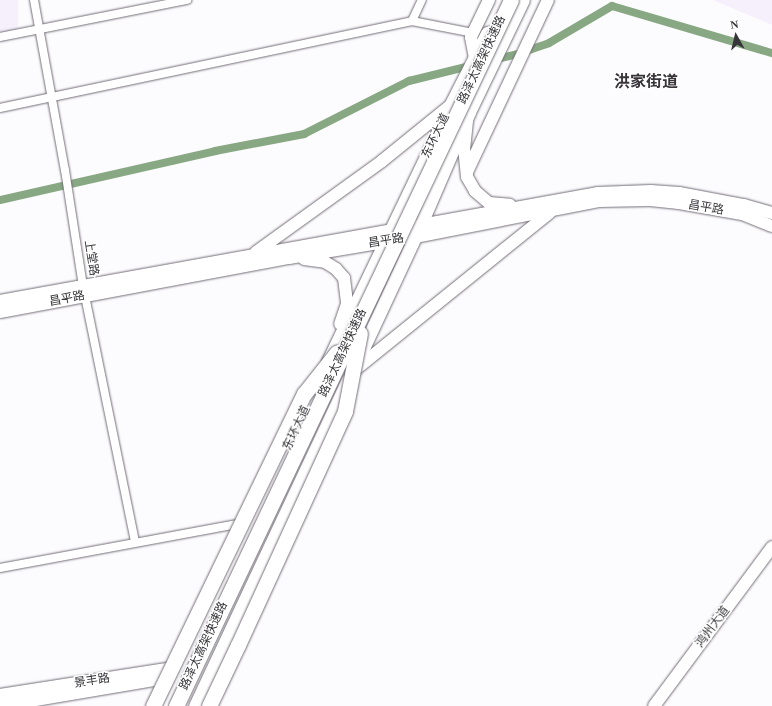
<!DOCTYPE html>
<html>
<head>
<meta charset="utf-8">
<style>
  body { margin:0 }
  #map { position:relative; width:772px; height:706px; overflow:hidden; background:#fcfbfd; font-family:"Times New Roman","Noto Sans SC",serif }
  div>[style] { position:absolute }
  .built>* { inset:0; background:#f6f0fc; transform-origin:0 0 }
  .canal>* { height:8px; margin:-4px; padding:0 4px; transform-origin:4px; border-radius:4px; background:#88a884 }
  .roads { filter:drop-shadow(0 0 1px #736d78) drop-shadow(0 0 1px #736d78) }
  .street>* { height:8px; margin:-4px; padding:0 4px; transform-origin:4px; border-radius:4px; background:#fff }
  .secondary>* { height:12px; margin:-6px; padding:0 6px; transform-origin:6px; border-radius:6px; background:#fff }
  .primary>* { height:13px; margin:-6.5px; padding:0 6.5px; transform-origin:6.5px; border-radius:6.5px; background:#fff }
  .bridges { filter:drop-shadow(0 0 1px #736d78) drop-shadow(0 0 1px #736d78) }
  .highway-bridge>* { height:15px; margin:-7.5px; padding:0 7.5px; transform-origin:7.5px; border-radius:7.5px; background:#fff }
  span { translate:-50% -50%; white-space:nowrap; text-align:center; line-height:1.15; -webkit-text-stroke:3px #fff; paint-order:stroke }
  .street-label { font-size:12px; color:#373539 }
  .district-label { font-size:16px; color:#373539; font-weight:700 }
  .north { position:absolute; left:716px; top:16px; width:40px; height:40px; -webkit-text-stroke:3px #fff; paint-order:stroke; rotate:352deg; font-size:11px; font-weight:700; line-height:16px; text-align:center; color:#373539 }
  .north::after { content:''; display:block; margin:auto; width:14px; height:18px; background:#373539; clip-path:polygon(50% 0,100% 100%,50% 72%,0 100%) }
</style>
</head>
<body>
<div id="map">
  <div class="built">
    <div style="left:0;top:0;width:18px;height:32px"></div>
    <div style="clip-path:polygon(713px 0,772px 0,772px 25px)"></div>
  </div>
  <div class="canal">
    <div style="left:529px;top:50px;width:21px;rotate:-19deg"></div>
    <div style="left:549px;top:43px;width:73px;rotate:-30.4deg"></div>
    <div style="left:612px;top:6px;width:167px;rotate:16.4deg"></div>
    <div style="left:492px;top:60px;width:27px;rotate:-13deg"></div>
    <div style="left:0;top:200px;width:221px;rotate:-12.8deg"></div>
    <div style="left:215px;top:151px;width:91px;rotate:-10.8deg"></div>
    <div style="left:304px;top:134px;width:118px;rotate:-26.8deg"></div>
    <div style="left:409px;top:81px;width:66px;rotate:-14deg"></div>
  </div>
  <div class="roads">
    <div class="street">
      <div style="left:34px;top:0;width:173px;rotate:79.7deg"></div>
      <div style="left:65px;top:170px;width:117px;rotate:81.2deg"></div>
      <div style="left:83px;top:286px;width:261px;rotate:78.5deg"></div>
      <div style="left:412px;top:21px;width:23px;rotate:-65deg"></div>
      <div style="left:0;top:37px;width:191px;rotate:-11.2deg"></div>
      <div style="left:0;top:108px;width:421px;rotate:-11.9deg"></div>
      <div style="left:412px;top:21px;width:62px;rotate:11.1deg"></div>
      <div style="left:0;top:568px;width:247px;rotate:-10.5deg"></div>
    </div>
    <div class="secondary">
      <div style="left:475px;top:58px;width:21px;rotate:-101deg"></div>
      <div style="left:471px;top:37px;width:41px;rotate:-64.1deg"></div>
      <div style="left:467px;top:121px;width:27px;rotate:96deg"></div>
      <div style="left:464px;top:148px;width:29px;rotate:84deg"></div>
      <div style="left:467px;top:177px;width:16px;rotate:60deg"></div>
      <div style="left:475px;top:191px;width:18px;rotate:41deg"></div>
      <div style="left:489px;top:203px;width:21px;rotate:5deg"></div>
      <div style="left:467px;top:172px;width:190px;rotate:-64.8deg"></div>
      <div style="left:256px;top:252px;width:155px;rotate:-35.8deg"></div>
      <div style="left:382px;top:161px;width:87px;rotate:-39deg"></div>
      <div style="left:304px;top:259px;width:21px;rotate:8deg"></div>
      <div style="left:325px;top:262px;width:13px;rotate:32deg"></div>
      <div style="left:336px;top:269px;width:12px;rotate:48deg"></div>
      <div style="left:344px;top:278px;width:26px;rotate:83deg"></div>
      <div style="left:347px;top:304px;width:21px;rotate:109deg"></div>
      <div style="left:0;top:301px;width:608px;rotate:-10.24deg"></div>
      <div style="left:598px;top:193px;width:53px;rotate:-2.2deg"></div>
      <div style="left:651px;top:191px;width:28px;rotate:4deg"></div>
      <div style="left:679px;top:193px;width:66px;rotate:10.5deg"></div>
      <div style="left:744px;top:205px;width:29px;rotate:16deg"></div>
      <div style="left:0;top:312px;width:294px;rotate:-10.6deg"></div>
      <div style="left:289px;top:258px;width:128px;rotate:-9.5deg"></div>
      <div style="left:415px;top:237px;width:187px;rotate:-11.1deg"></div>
      <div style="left:599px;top:201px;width:51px;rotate:-1.1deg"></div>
      <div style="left:650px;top:200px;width:29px;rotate:6deg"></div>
      <div style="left:679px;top:203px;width:64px;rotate:9.9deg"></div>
      <div style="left:742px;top:214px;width:32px;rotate:22deg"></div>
      <div style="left:351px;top:373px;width:255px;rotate:-38.9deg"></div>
      <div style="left:0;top:695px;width:180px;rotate:-8.9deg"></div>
      <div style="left:0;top:706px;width:174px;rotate:-9.6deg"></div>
      <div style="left:654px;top:706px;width:198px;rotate:-53.4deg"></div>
    </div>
    <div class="primary">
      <div style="left:359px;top:357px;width:145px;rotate:-65deg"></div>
      <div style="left:420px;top:226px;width:124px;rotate:-66.7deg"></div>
      <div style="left:469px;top:112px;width:124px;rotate:-64.3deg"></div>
      <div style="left:328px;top:361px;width:283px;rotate:-64.4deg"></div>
      <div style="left:450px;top:106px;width:82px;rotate:-63.1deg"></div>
      <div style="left:164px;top:706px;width:360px;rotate:-64.5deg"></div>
      <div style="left:195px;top:706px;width:360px;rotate:-64.9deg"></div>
    </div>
  </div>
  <div class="bridges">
    <div class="highway-bridge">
      <div style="left:153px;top:706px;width:347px;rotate:-64.2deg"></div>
      <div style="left:304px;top:394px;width:53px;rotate:-51.8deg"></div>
      <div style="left:176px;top:706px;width:781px;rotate:-64.62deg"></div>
      <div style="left:209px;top:706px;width:68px;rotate:-64.6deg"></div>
      <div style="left:238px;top:645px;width:257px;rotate:-65.4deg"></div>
      <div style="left:345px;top:411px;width:79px;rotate:-79.1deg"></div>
    </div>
  </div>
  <div class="street-label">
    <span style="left:482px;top:60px;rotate:-65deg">路泽太高架快速路</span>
    <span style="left:436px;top:136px;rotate:-64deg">东环大道</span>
    <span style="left:706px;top:208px;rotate:10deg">昌平路</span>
    <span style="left:386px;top:241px;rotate:-9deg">昌平路</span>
    <span style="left:91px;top:258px;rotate:81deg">上堂路</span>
    <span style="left:67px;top:299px;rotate:-11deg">昌平路</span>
    <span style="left:343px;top:353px;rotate:-65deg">路泽太高架快速路</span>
    <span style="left:297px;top:428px;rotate:-65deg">东环大道</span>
    <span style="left:713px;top:627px;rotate:-53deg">鸿州大道</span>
    <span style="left:204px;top:646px;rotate:-65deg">路泽太高架快速路</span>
    <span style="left:92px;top:681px;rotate:-9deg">景丰路</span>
  </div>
  <div class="district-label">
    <span style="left:646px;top:82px">洪家街道</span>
  </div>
  <div class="north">N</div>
</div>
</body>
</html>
